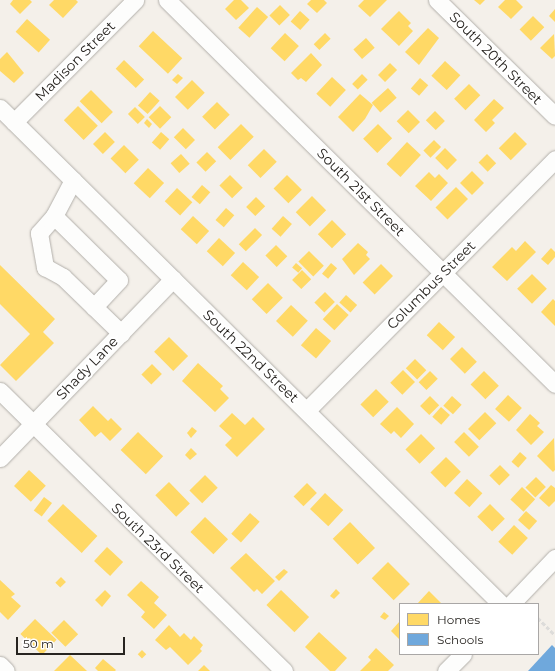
<!DOCTYPE html>
<html>
<head>
<meta charset="utf-8">
<style>
  body { margin:0 }
  #map { position:relative; width:555px; height:671px; overflow:hidden; background:#f4f0ea; font-family:Montserrat,sans-serif }
  div>[style] { position:absolute }
  .homes>* { inset:0; background:#ffd966; transform-origin:0 0 }
  .schools>* { inset:0; background:#6fa8dc }
  .path>* { height:2.5px; margin-top:-1.25px; transform-origin:0; background:repeating-linear-gradient(90deg,#dddcda 0 4px,transparent 0 6px) }
  .roads { filter:drop-shadow(0 0 1px #b2afaa) drop-shadow(0 0 1px #b2afaa) }
  .minor>* { height:17px; margin:-8.5px; padding:0 8.5px; transform-origin:8.5px; border-radius:8.5px; background:#fdfdfc }
  span { translate:-50% -50%; white-space:nowrap; text-align:center; line-height:1.15; -webkit-text-stroke:4px #fff; paint-order:stroke }
  .street-label { font-size:14px; color:#272420 }
  .legend { position:absolute; left:399px; top:603px; width:140px; height:52px; box-sizing:border-box; background:#fff; border:1px solid #a9a7a6; margin:0; padding:5px 7px; list-style:none; font-size:12px; color:#272420 }
  .legend li { display:flex; align-items:center; gap:8px; height:20px }
  .legend b { width:20px; border:1px solid #a9a7a6 }
  .scale { position:absolute; left:16px; top:637px; width:109px; height:18px; box-sizing:border-box; border:2px solid #272420; border-top:0; padding-left:5px; font-size:12px; line-height:14px; white-space:nowrap; color:#272420; -webkit-text-stroke:3px #fff; paint-order:stroke }
</style>
</head>
<body>
<div id="map">
  <div class="homes">
    <div style="clip-path:polygon(13px 0,30px 0,32px 2px,20px 14px,10px 4px)"></div>
    <div style="clip-path:polygon(54px 0,76px 0,78px 2px,63px 18px,49px 5px)"></div>
    <div style="clip-path:polygon(234px 0,241px 0,249px 8px,236px 20px,225px 9px)"></div>
    <div style="clip-path:polygon(311px 0,324px 0,327px 3px,317px 13px,307px 4px)"></div>
    <div style="clip-path:polygon(364px 0,387px 0,370px 17px,358px 6px)"></div>
    <div style="clip-path:polygon(474px 0,485px 0,480px 5px)"></div>
    <div style="clip-path:polygon(505px 0,516px 0,523px 7px,511px 19px,498px 7px)"></div>
    <div style="left:280px;top:5px;width:14px;height:15px;rotate:45deg"></div>
    <div style="left:257px;top:7px;width:15px;height:28px;rotate:42deg"></div>
    <div style="clip-path:polygon(555px 9px,555px 22px,549px 16px)"></div>
    <div style="left:300px;top:11px;width:13px;height:14px;rotate:42deg"></div>
    <div style="clip-path:polygon(399px 11px,411px 23px,408px 26px,413px 31px,399px 46px,381px 29px)"></div>
    <div style="left:533px;top:16px;width:16px;height:19px;rotate:45deg"></div>
    <div style="left:27px;top:19px;width:31px;height:17px;rotate:42deg"></div>
    <div style="clip-path:polygon(428px 28px,439px 38px,419px 65px,405px 52px)"></div>
    <div style="left:153px;top:31px;width:40px;height:21px;rotate:43deg"></div>
    <div style="left:285px;top:33px;width:19px;height:21px;rotate:43deg"></div>
    <div style="left:325px;top:33px;width:8px;height:16px;rotate:45deg"></div>
    <div style="clip-path:polygon(554px 34px,555px 56px,552px 59px,540px 48px)"></div>
    <div style="left:366px;top:38px;width:13px;height:17px;rotate:48deg"></div>
    <div style="clip-path:polygon(7px 52px,24px 73px,14px 83px,0 71px,0 59px)"></div>
    <div style="clip-path:polygon(311px 53px,322px 65px,306px 82px,301px 78px,298px 80px,291px 73px)"></div>
    <div style="left:124px;top:60px;width:28px;height:12px;rotate:44deg"></div>
    <div style="left:445px;top:61px;width:21px;height:20px;rotate:43deg"></div>
    <div style="left:390px;top:63px;width:10px;height:17px;rotate:45deg"></div>
    <div style="clip-path:polygon(178px 74px,183px 78px,177px 84px,172px 80px)"></div>
    <div style="left:362px;top:74px;width:8px;height:14px;rotate:45deg"></div>
    <div style="left:332px;top:77px;width:19px;height:23px;rotate:43deg"></div>
    <div style="left:420px;top:78px;width:11px;height:14px;rotate:41deg"></div>
    <div style="left:192px;top:80px;width:18px;height:24px;rotate:45deg"></div>
    <div style="left:469px;top:84px;width:16px;height:21px;rotate:45deg"></div>
    <div style="left:388px;top:88px;width:13px;height:22px;rotate:48deg"></div>
    <div style="left:91px;top:90px;width:31px;height:16px;rotate:45deg"></div>
    <div style="left:150px;top:92px;width:13px;height:18px;rotate:42deg"></div>
    <div style="clip-path:polygon(360px 94px,373px 105px,365px 119px,353px 132px,338px 117px)"></div>
    <div style="clip-path:polygon(494px 99px,504px 108px,492px 120px,495px 123px,486px 132px,474px 120px)"></div>
    <div style="left:217px;top:102px;width:18px;height:21px;rotate:45deg"></div>
    <div style="left:78px;top:106px;width:28px;height:20px;rotate:45deg"></div>
    <div style="left:160px;top:106px;width:16px;height:16px;rotate:45deg"></div>
    <div style="left:135px;top:107px;width:14px;height:10px;rotate:45deg"></div>
    <div style="left:408px;top:110px;width:17px;height:16px;rotate:45deg"></div>
    <div style="left:435px;top:111px;width:14px;height:13px;rotate:45deg"></div>
    <div style="clip-path:polygon(147px 119px,152px 124px,149px 128px,144px 123px)"></div>
    <div style="left:241px;top:124px;width:18px;height:33px;rotate:45deg"></div>
    <div style="left:378px;top:124px;width:20px;height:21px;rotate:45deg"></div>
    <div style="left:183px;top:128px;width:17px;height:13px;rotate:45deg"></div>
    <div style="left:105px;top:132px;width:14px;height:17px;rotate:45deg"></div>
    <div style="left:161px;top:132px;width:11px;height:14px;rotate:41deg"></div>
    <div style="left:515px;top:132px;width:17px;height:23px;rotate:45deg"></div>
    <div style="left:434px;top:140px;width:10px;height:15px;rotate:45deg"></div>
    <div style="left:407px;top:142px;width:19px;height:30px;rotate:43deg"></div>
    <div style="left:124px;top:145px;width:21px;height:19px;rotate:45deg"></div>
    <div style="left:445px;top:148px;width:17px;height:14px;rotate:45deg"></div>
    <div style="left:264px;top:149px;width:18px;height:23px;rotate:45deg"></div>
    <div style="left:207px;top:152px;width:13px;height:15px;rotate:45deg"></div>
    <div style="left:181px;top:154px;width:13px;height:14px;rotate:48deg"></div>
    <div style="left:487px;top:154px;width:13px;height:12px;rotate:45deg"></div>
    <div style="left:148px;top:168px;width:22px;height:21px;rotate:43deg"></div>
    <div style="left:472px;top:171px;width:17px;height:17px;rotate:45deg"></div>
    <div style="clip-path:polygon(429px 172px,435px 178px,439px 174px,448px 183px,431px 201px,415px 186px)"></div>
    <div style="left:230px;top:175px;width:18px;height:15px;rotate:45deg"></div>
    <div style="left:287px;top:175px;width:21px;height:19px;rotate:45deg"></div>
    <div style="left:202px;top:185px;width:11px;height:16px;rotate:41deg"></div>
    <div style="left:456px;top:187px;width:17px;height:29px;rotate:45deg"></div>
    <div style="left:177px;top:188px;width:21px;height:18px;rotate:43deg"></div>
    <div style="left:312px;top:196px;width:20px;height:23px;rotate:45deg"></div>
    <div style="left:256px;top:197px;width:13px;height:14px;rotate:45deg"></div>
    <div style="left:226px;top:208px;width:11px;height:16px;rotate:41deg"></div>
    <div style="left:193px;top:216px;width:22px;height:18px;rotate:43deg"></div>
    <div style="left:283px;top:216px;width:12px;height:17px;rotate:42deg"></div>
    <div style="left:332px;top:220px;width:20px;height:20px;rotate:45deg"></div>
    <div style="left:255px;top:228px;width:10px;height:23px;rotate:45deg"></div>
    <div style="left:219px;top:238px;width:22px;height:18px;rotate:43deg"></div>
    <div style="clip-path:polygon(525px 241px,536px 252px,507px 281px,492px 267px,512px 247px,516px 251px)"></div>
    <div style="clip-path:polygon(358px 243px,368px 252px,366px 255px,370px 259px,354px 275px,342px 259px)"></div>
    <div style="left:276px;top:245px;width:16px;height:15px;rotate:45deg"></div>
    <div style="clip-path:polygon(551px 248px,555px 252px,555px 257px,548px 265px,541px 259px)"></div>
    <div style="left:309px;top:251px;width:21px;height:15px;rotate:45deg"></div>
    <div style="left:243px;top:262px;width:22px;height:18px;rotate:43deg"></div>
    <div style="left:296px;top:263px;width:8px;height:6px;rotate:40deg"></div>
    <div style="left:331px;top:263px;width:8px;height:14px;rotate:40deg"></div>
    <div style="left:381px;top:264px;width:17px;height:26px;rotate:45deg"></div>
    <div style="clip-path:polygon(0 265px,55px 319px,43px 332px,54px 343px,16px 381px,0 365px,30px 334px,0 304px)"></div>
    <div style="left:302px;top:270px;width:13px;height:14px;rotate:45deg"></div>
    <div style="left:532px;top:274px;width:21px;height:21px;rotate:45deg"></div>
    <div style="left:268px;top:283px;width:21px;height:23px;rotate:45deg"></div>
    <div style="left:325px;top:292px;width:14px;height:15px;rotate:45deg"></div>
    <div style="left:346px;top:295px;width:15px;height:10px;rotate:42deg"></div>
    <div style="clip-path:polygon(553px 299px,555px 301px,555px 326px,541px 312px)"></div>
    <div style="left:337px;top:304px;width:16px;height:21px;rotate:43deg"></div>
    <div style="left:291px;top:305px;width:23px;height:22px;rotate:43deg"></div>
    <div style="left:439px;top:322px;width:22px;height:18px;rotate:43deg"></div>
    <div style="left:316px;top:328px;width:20px;height:23px;rotate:41deg"></div>
    <div style="left:169px;top:337px;width:27px;height:21px;rotate:45deg"></div>
    <div style="left:462px;top:347px;width:21px;height:17px;rotate:45deg"></div>
    <div style="left:415px;top:359px;width:16px;height:13px;rotate:45deg"></div>
    <div style="clip-path:polygon(198px 363px,223px 386px,220px 389px,229px 398px,215px 412px,182px 381px)"></div>
    <div style="left:152px;top:364px;width:14px;height:15px;rotate:45deg"></div>
    <div style="left:403px;top:370px;width:17px;height:18px;rotate:45deg"></div>
    <div style="left:430px;top:371px;width:11px;height:16px;rotate:45deg"></div>
    <div style="left:484px;top:371px;width:21px;height:19px;rotate:45deg"></div>
    <div style="left:376px;top:389px;width:18px;height:22px;rotate:45deg"></div>
    <div style="left:508px;top:395px;width:19px;height:19px;rotate:43deg"></div>
    <div style="left:430px;top:396px;width:13px;height:14px;rotate:45deg"></div>
    <div style="left:452px;top:396px;width:13px;height:13px;rotate:42deg"></div>
    <div style="clip-path:polygon(93px 406px,108px 421px,111px 418px,122px 429px,110px 441px,101px 432px,95px 437px,79px 420px)"></div>
    <div style="clip-path:polygon(397px 407px,414px 424px,401px 438px,394px 431px,391px 434px,380px 424px)"></div>
    <div style="left:441px;top:407px;width:12px;height:13px;rotate:42deg"></div>
    <div style="left:485px;top:412px;width:16px;height:24px;rotate:45deg"></div>
    <div style="clip-path:polygon(232px 413px,245px 425px,253px 417px,265px 429px,237px 457px,225px 445px,232px 438px,219px 426px)"></div>
    <div style="clip-path:polygon(530px 414px,540px 423px,537px 426px,544px 432px,531px 445px,516px 430px)"></div>
    <div style="clip-path:polygon(192px 427px,197px 431px,191px 438px,187px 433px)"></div>
    <div style="left:138px;top:432px;width:35px;height:25px;rotate:44deg"></div>
    <div style="left:464px;top:432px;width:21px;height:14px;rotate:45deg"></div>
    <div style="left:421px;top:434px;width:20px;height:22px;rotate:45deg"></div>
    <div style="clip-path:polygon(554px 438px,555px 470px,553px 472px,537px 456px)"></div>
    <div style="clip-path:polygon(191px 448px,197px 454px,190px 460px,185px 455px)"></div>
    <div style="left:520px;top:452px;width:9px;height:13px;rotate:41deg"></div>
    <div style="left:446px;top:457px;width:21px;height:22px;rotate:45deg"></div>
    <div style="left:500px;top:465px;width:14px;height:15px;rotate:45deg"></div>
    <div style="left:29px;top:470px;width:23px;height:22px;rotate:43deg"></div>
    <div style="left:205px;top:475px;width:18px;height:22px;rotate:45deg"></div>
    <div style="left:536px;top:477px;width:14px;height:15px;rotate:45deg"></div>
    <div style="left:467px;top:479px;width:21px;height:19px;rotate:43deg"></div>
    <div style="left:169px;top:482px;width:30px;height:19px;rotate:46deg"></div>
    <div style="left:307px;top:483px;width:14px;height:19px;rotate:45deg"></div>
    <div style="clip-path:polygon(551px 485px,555px 488px,555px 501px,549px 507px,539px 498px)"></div>
    <div style="left:522px;top:487px;width:18px;height:17px;rotate:43deg"></div>
    <div style="left:325px;top:493px;width:25px;height:22px;rotate:43deg"></div>
    <div style="left:44px;top:497px;width:10px;height:17px;rotate:37deg"></div>
    <div style="left:63px;top:504px;width:47px;height:23px;rotate:43deg"></div>
    <div style="left:490px;top:504px;width:21px;height:18px;rotate:45deg"></div>
    <div style="left:526px;top:511px;width:15px;height:12px;rotate:42deg"></div>
    <div style="left:250px;top:513px;width:13px;height:28px;rotate:42deg"></div>
    <div style="left:205px;top:517px;width:32px;height:21px;rotate:44deg"></div>
    <div style="left:350px;top:522px;width:36px;height:24px;rotate:46deg"></div>
    <div style="left:514px;top:525px;width:19px;height:23px;rotate:43deg"></div>
    <div style="left:107px;top:547px;width:22px;height:19px;rotate:43deg"></div>
    <div style="clip-path:polygon(246px 553px,275px 581px,262px 594px,257px 589px,254px 592px,230px 568px)"></div>
    <div style="left:388px;top:562px;width:31px;height:23px;rotate:45deg"></div>
    <div style="clip-path:polygon(284px 569px,288px 572px,279px 581px,275px 577px)"></div>
    <div style="left:61px;top:577px;width:7px;height:8px;rotate:45deg"></div>
    <div style="clip-path:polygon(0 580px,15px 594px,11px 597px,21px 606px,8px 620px,0 612px)"></div>
    <div style="clip-path:polygon(141px 581px,159px 597px,154px 603px,167px 615px,154px 629px,141px 617px,145px 612px,127px 595px)"></div>
    <div style="clip-path:polygon(336px 589px,340px 593px,334px 599px,330px 596px)"></div>
    <div style="clip-path:polygon(105px 590px,111px 596px,102px 607px,95px 600px)"></div>
    <div style="left:281px;top:590px;width:39px;height:21px;rotate:44deg"></div>
    <div style="clip-path:polygon(429px 591px,442px 604px,417px 604px)"></div>
    <div style="clip-path:polygon(384px 612px,389px 616px,385px 620px,380px 617px)"></div>
    <div style="left:35px;top:619px;width:30px;height:21px;rotate:44deg"></div>
    <div style="left:64px;top:620px;width:20px;height:18px;rotate:45deg"></div>
    <div style="clip-path:polygon(400px 621px,400px 640px,391px 631px)"></div>
    <div style="clip-path:polygon(169px 625px,180px 637px,184px 633px,191px 640px,194px 636px,203px 645px,200px 649px,202px 651px,188px 665px,170px 647px,166px 650px,155px 640px)"></div>
    <div style="clip-path:polygon(319px 632px,347px 658px,335px 671px,330px 671px,305px 647px)"></div>
    <div style="clip-path:polygon(376px 648px,394px 665px,388px 671px,360px 671px,371px 660px,368px 657px)"></div>
    <div style="left:142px;top:650px;width:6px;height:6px;rotate:45deg"></div>
    <div style="clip-path:polygon(70px 655px,87px 671px,54px 671px)"></div>
    <div style="clip-path:polygon(103px 659px,116px 670px,115px 671px,98px 671px,95px 668px)"></div>
    <div style="clip-path:polygon(204px 665px,210px 671px,198px 671px)"></div>
  </div>
  <div class="schools">
    <div style="clip-path:polygon(552px 645px,555px 648px,555px 671px,528px 671px)"></div>
  </div>
  <div class="path">
    <div style="left:538px;top:618px;width:24px;rotate:45deg"></div>
  </div>
  <div class="roads">
    <div class="minor">
      <div style="left:167px;top:0;width:546px;rotate:44.7deg"></div>
      <div style="left:437px;top:0;width:165px;rotate:44.5deg"></div>
      <div style="left:0;top:108px;width:705px;rotate:44.71deg"></div>
      <div style="left:14px;top:122px;width:172px;rotate:-45.2deg"></div>
      <div style="left:73px;top:180px;width:41px;rotate:117.8deg"></div>
      <div style="left:54px;top:216px;width:23px;rotate:131deg"></div>
      <div style="left:39px;top:233px;width:35px;rotate:80deg"></div>
      <div style="left:45px;top:267px;width:21px;rotate:29deg"></div>
      <div style="left:63px;top:277px;width:81px;rotate:44deg"></div>
      <div style="left:54px;top:216px;width:91px;rotate:44.6deg"></div>
      <div style="left:119px;top:280px;width:37px;rotate:133deg"></div>
      <div style="left:0;top:391px;width:399px;rotate:44.6deg"></div>
      <div style="left:307px;top:410px;width:353px;rotate:-45.3deg"></div>
      <div style="left:0;top:458px;width:249px;rotate:-46deg"></div>
      <div style="left:511px;top:604px;width:64px;rotate:-46.3deg"></div>
      <div style="left:0;top:665px;width:8px;rotate:45deg"></div>
      <div style="left:446px;top:671px;width:24px;rotate:-45deg"></div>
    </div>
  </div>
  <div class="street-label">
    <span style="left:496px;top:58px;rotate:45deg">South 20th Street</span>
    <span style="left:75px;top:61px;rotate:-45deg">Madison Street</span>
    <span style="left:361px;top:192px;rotate:45deg">South 21st Street</span>
    <span style="left:431px;top:285px;rotate:-45deg">Columbus Street</span>
    <span style="left:251px;top:356px;rotate:44deg">South 22nd Street</span>
    <span style="left:87px;top:368px;rotate:-46deg">Shady Lane</span>
    <span style="left:158px;top:548px;rotate:44deg">South 23rd Street</span>
  </div>
  <ul class="legend">
  <li><b style="height:11px;background:#ffd966"></b>Homes</li>
  <li><b style="height:11px;background:#6fa8dc"></b>Schools</li>
  </ul>
  <div class="scale">50 m</div>
</div>
</body>
</html>
